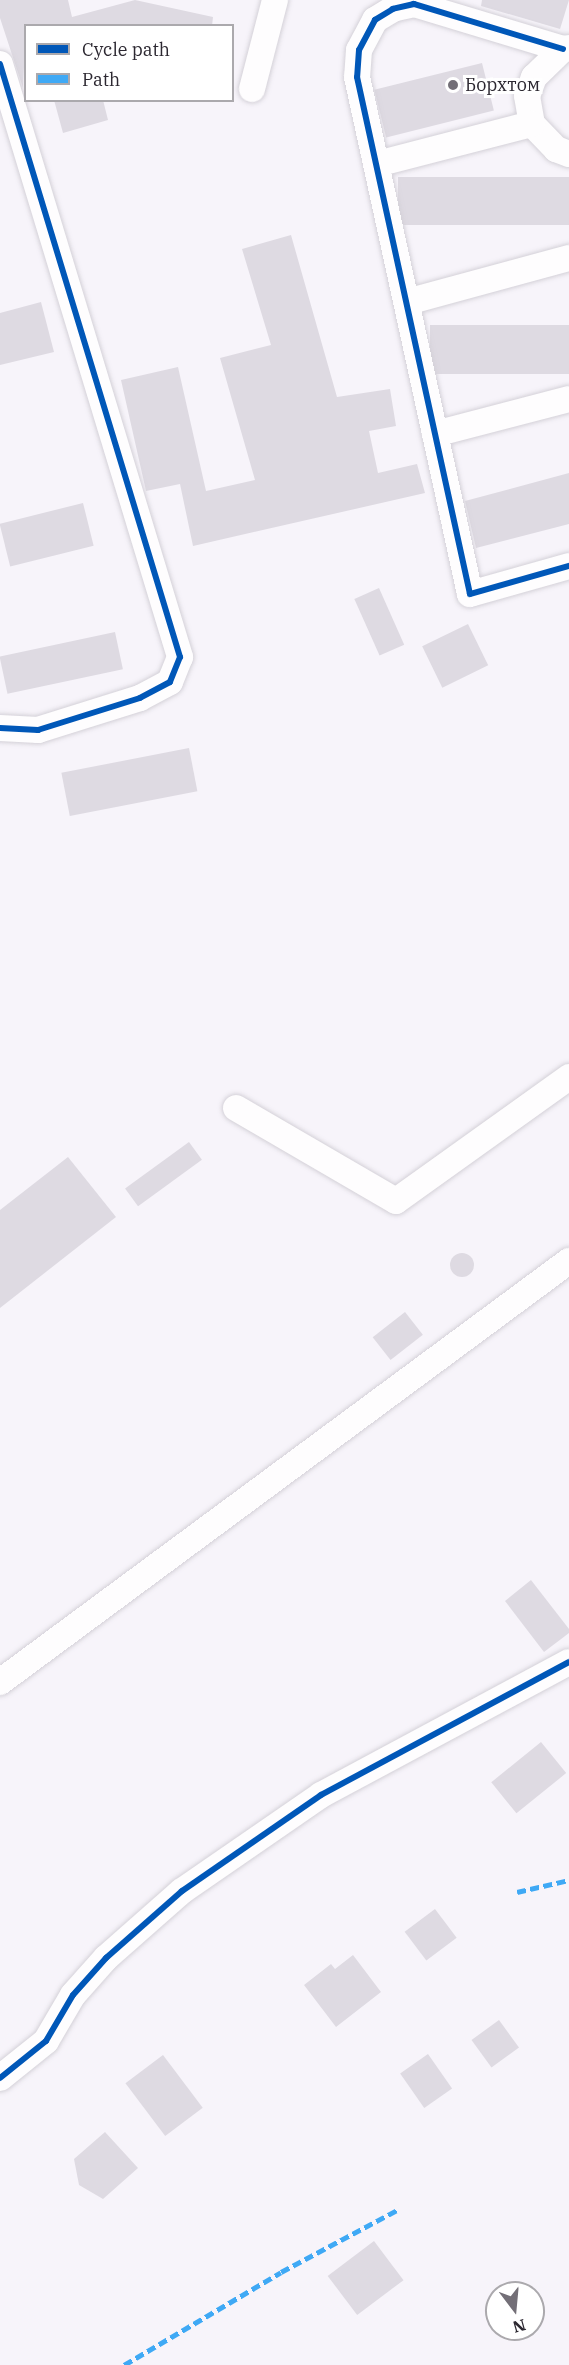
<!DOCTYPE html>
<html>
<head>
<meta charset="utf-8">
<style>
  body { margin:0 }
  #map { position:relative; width:569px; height:2365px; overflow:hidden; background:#f7f4fa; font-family:"IBM Plex Serif",serif }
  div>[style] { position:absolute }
  .building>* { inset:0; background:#dedae2; transform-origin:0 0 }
  .round { border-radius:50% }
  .roads { filter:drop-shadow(0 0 2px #d4d1d8) drop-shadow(0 0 2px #d4d1d8) }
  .street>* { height:26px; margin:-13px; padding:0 13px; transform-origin:13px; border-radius:13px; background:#fefdfe }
  .quiet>* { height:4.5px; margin-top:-2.25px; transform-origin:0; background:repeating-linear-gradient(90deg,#3fa9f5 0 9px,transparent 0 13.5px) }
  .cycleway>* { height:6px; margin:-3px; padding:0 3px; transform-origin:3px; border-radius:3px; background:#0057b8 }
  .dots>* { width:16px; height:16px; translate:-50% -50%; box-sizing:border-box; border:3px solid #fff; border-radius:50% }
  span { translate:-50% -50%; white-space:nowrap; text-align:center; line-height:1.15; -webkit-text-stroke:6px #fff; paint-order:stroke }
  .poi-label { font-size:18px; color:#2c2831 }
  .left { translate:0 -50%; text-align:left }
  .legend { position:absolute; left:24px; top:24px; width:210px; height:78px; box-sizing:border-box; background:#fff; border:2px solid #aba9ad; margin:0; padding:8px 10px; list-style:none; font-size:18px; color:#2c2831 }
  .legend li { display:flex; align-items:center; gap:12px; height:30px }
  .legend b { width:30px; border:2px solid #aba9ad }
  .north { position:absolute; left:485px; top:2281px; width:60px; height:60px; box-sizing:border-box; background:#fff; border:2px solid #aba9ad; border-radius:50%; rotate:164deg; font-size:16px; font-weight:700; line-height:24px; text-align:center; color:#2c2831 }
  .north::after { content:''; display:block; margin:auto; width:21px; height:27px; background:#736f77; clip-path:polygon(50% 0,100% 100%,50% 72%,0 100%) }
</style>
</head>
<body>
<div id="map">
  <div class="building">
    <div style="clip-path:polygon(0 0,68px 0,72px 17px,135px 0,213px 17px,212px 26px,26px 26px,23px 88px,0 18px)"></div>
    <div style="clip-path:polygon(482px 0,569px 0,560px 29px,481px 6px)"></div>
    <div style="left:482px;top:63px;width:49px;height:111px;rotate:76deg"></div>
    <div style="clip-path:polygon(54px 100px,103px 100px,108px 120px,63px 133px)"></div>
    <div style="left:569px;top:177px;width:48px;height:171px;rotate:90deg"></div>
    <div style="clip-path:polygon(291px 235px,337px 397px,390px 389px,396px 426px,369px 431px,378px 473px,417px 464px,425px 493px,193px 546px,180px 484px,146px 491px,121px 380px,178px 367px,206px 491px,255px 480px,220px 358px,271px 345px,242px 249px)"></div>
    <div style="clip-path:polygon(41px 302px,54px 352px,0 365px,0 313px)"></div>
    <div style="left:569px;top:325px;width:49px;height:139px;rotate:90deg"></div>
    <div style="clip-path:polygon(569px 473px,569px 524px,476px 548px,465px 501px)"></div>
    <div style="left:83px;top:503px;width:44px;height:86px;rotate:76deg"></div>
    <div style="left:379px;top:588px;width:62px;height:27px;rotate:66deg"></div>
    <div style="left:468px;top:624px;width:46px;height:51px;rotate:64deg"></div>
    <div style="left:115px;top:632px;width:38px;height:118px;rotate:78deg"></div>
    <div style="left:189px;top:748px;width:44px;height:130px;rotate:79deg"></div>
    <div style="left:189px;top:1142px;width:22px;height:79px;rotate:54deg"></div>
    <div style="clip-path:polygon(68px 1157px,116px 1217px,0 1308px,0 1210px)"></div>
    <div class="round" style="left:450px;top:1253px;width:24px;height:24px"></div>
    <div style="left:405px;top:1312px;width:29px;height:41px;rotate:52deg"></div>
    <div style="clip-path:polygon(531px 1580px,569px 1629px,569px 1633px,544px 1652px,505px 1601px)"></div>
    <div style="left:541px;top:1742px;width:40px;height:64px;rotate:51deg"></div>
    <div style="left:435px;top:1909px;width:36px;height:38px;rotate:53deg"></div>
    <div style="clip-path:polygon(353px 1955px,381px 1992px,336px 2027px,304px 1985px,331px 1964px,335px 1969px)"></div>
    <div style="left:499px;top:2020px;width:34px;height:34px;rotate:54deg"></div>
    <div style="left:428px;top:2054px;width:42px;height:34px;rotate:55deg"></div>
    <div style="left:163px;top:2055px;width:66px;height:47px;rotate:53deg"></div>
    <div style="clip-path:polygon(105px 2132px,138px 2168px,103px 2199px,79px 2185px,74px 2159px)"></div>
    <div style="left:374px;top:2241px;width:49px;height:58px;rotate:53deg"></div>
  </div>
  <div class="roads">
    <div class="street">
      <div style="left:569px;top:48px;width:6px;rotate:171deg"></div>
      <div style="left:563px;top:49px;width:40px;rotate:136deg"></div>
      <div style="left:534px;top:77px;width:20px;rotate:110deg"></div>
      <div style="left:527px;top:96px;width:28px;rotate:80deg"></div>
      <div style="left:532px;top:124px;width:35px;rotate:46deg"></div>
      <div style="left:556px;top:149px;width:14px;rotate:21deg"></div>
      <div style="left:563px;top:49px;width:156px;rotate:-163.2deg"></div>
      <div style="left:414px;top:4px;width:22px;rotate:167deg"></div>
      <div style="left:393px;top:9px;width:21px;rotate:149deg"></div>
      <div style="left:375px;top:20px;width:34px;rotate:118deg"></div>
      <div style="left:359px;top:50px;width:27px;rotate:94deg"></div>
      <div style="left:357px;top:77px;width:529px;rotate:77.67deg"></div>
      <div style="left:470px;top:594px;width:103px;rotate:-15.8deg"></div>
      <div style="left:0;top:64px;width:620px;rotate:73.11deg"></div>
      <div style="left:180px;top:657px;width:27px;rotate:112deg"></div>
      <div style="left:170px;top:682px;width:34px;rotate:152deg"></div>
      <div style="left:140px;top:698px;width:107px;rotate:162.6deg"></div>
      <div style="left:38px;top:730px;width:38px;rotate:-177deg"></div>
      <div style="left:252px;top:89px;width:92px;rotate:-75.5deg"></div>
      <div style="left:377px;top:164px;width:160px;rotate:-14.5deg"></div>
      <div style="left:407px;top:302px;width:168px;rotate:-15.2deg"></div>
      <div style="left:435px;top:434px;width:138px;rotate:-14.6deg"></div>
      <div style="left:236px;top:1108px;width:185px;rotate:30.2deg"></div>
      <div style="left:396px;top:1201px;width:213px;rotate:-35.6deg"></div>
      <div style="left:0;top:1682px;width:708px;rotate:-36.5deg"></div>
      <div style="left:0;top:2078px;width:59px;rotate:-38.8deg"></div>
      <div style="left:46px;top:2041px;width:53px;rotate:-59.6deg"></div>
      <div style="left:73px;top:1995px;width:50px;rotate:-48.3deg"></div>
      <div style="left:106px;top:1958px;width:101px;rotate:-41.4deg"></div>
      <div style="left:182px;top:1891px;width:169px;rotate:-34.6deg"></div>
      <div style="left:321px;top:1795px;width:281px;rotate:-28.2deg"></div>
    </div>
  </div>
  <div class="quiet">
    <div style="left:517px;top:1892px;width:53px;rotate:-13deg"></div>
    <div style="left:124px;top:2365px;width:182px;rotate:-30.6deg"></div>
    <div style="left:281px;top:2272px;width:134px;rotate:-28.1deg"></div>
  </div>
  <div class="cycleway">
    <div style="left:563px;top:49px;width:156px;rotate:-163.2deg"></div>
    <div style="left:414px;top:4px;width:22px;rotate:167deg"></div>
    <div style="left:393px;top:9px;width:21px;rotate:149deg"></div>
    <div style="left:375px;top:20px;width:34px;rotate:118deg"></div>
    <div style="left:359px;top:50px;width:27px;rotate:94deg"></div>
    <div style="left:357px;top:77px;width:529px;rotate:77.67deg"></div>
    <div style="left:470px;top:594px;width:103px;rotate:-15.8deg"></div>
    <div style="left:0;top:64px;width:620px;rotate:73.11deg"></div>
    <div style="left:180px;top:657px;width:27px;rotate:112deg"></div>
    <div style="left:170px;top:682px;width:34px;rotate:152deg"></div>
    <div style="left:140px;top:698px;width:107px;rotate:162.6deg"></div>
    <div style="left:38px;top:730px;width:38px;rotate:-177deg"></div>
    <div style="left:0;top:2078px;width:59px;rotate:-38.8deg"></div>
    <div style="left:46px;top:2041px;width:53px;rotate:-59.6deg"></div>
    <div style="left:73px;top:1995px;width:50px;rotate:-48.3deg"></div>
    <div style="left:106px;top:1958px;width:101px;rotate:-41.4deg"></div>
    <div style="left:182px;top:1891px;width:169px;rotate:-34.6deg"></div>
    <div style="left:321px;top:1795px;width:281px;rotate:-28.2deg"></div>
  </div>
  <div class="dots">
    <div style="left:453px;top:85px;background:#736f77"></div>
  </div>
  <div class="poi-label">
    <span class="left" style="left:465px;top:85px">Борхтом</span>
  </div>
  <ul class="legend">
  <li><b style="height:8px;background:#0057b8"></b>Cycle path</li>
  <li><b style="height:8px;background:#3fa9f5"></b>Path</li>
  </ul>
  <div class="north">N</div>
</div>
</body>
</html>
